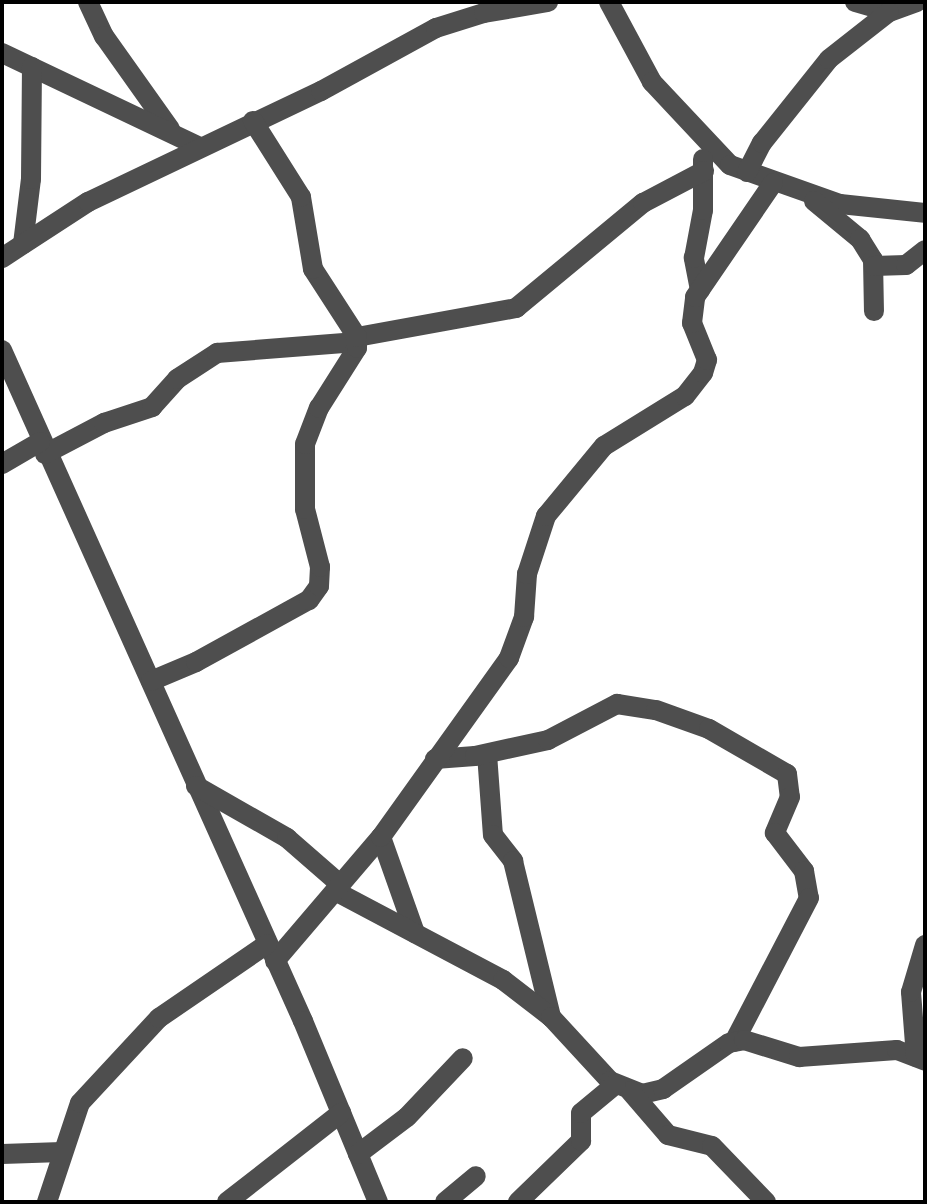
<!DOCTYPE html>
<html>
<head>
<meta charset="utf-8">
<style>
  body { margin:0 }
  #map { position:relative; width:927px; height:1204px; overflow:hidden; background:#fff; font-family:Quicksand,sans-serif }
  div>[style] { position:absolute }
  .minor>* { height:20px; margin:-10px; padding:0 10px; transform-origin:10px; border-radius:10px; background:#4e4e4e }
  span { translate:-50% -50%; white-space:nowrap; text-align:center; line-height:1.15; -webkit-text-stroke:7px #fff; paint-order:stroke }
  .frame { position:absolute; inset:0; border:4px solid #000; pointer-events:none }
</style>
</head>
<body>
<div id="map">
  <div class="minor">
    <div style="left:88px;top:2px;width:38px;rotate:65deg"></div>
    <div style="left:104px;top:36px;width:114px;rotate:54.6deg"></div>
    <div style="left:609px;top:2px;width:91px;rotate:61.7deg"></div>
    <div style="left:652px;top:82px;width:114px;rotate:46.8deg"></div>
    <div style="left:730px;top:165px;width:117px;rotate:19.5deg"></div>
    <div style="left:840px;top:204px;width:85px;rotate:6deg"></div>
    <div style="left:855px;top:2px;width:35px;rotate:16deg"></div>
    <div style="left:889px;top:12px;width:30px;rotate:-20deg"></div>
    <div style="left:2px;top:53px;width:219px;rotate:25.4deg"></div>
    <div style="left:747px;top:172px;width:33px;rotate:-63deg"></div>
    <div style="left:762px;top:143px;width:107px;rotate:-51.4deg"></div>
    <div style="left:829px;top:59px;width:76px;rotate:-38.1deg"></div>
    <div style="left:814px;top:201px;width:60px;rotate:39.6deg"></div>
    <div style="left:860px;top:239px;width:25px;rotate:58deg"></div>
    <div style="left:873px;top:260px;width:51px;rotate:88.9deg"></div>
    <div style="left:23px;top:244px;width:65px;rotate:-83deg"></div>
    <div style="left:31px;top:179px;width:112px;rotate:-89.5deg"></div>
    <div style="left:2px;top:258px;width:103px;rotate:-33.1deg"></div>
    <div style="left:88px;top:202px;width:258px;rotate:-25.5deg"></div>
    <div style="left:321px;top:91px;width:131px;rotate:-28.7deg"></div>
    <div style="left:436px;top:28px;width:50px;rotate:-17.4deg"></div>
    <div style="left:484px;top:13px;width:65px;rotate:-9.8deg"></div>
    <div style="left:874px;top:266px;width:32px;rotate:-2deg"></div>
    <div style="left:906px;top:265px;width:24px;rotate:-38deg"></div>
    <div style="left:700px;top:290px;width:33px;rotate:-101deg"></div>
    <div style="left:694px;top:258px;width:49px;rotate:-79.4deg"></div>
    <div style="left:703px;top:210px;width:51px;rotate:-90deg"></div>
    <div style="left:357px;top:337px;width:162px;rotate:-10.3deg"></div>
    <div style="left:516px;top:308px;width:165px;rotate:-39.6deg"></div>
    <div style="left:643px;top:203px;width:69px;rotate:-27.7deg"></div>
    <div style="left:2px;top:350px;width:735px;rotate:65.84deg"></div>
    <div style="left:303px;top:1021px;width:196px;rotate:67.5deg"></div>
    <div style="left:45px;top:454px;width:67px;rotate:-27.7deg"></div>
    <div style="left:104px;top:423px;width:51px;rotate:-18.4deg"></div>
    <div style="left:152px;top:407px;width:38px;rotate:-48deg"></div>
    <div style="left:177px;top:379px;width:48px;rotate:-33deg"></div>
    <div style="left:217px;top:353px;width:140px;rotate:-4.5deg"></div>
    <div style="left:2px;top:464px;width:44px;rotate:-30.1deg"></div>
    <div style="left:151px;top:681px;width:49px;rotate:-22.9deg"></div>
    <div style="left:196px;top:662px;width:129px;rotate:-28.8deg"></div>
    <div style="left:309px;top:600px;width:17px;rotate:-54deg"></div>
    <div style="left:319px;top:586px;width:19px;rotate:-87deg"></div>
    <div style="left:320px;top:567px;width:60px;rotate:-104.5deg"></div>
    <div style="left:305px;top:509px;width:65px;rotate:-90deg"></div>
    <div style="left:305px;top:444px;width:39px;rotate:-69deg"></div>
    <div style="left:319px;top:408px;width:71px;rotate:-57.7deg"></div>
    <div style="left:357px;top:348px;width:11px;rotate:-90deg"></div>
    <div style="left:357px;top:337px;width:81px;rotate:-122.9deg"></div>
    <div style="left:313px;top:269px;width:73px;rotate:-99.5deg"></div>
    <div style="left:301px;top:197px;width:90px;rotate:-122.3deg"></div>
    <div style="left:487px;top:754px;width:81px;rotate:85.8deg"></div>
    <div style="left:493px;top:835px;width:33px;rotate:52deg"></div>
    <div style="left:513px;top:861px;width:161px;rotate:76.3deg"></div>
    <div style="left:435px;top:759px;width:40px;rotate:-4.3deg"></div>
    <div style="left:475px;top:756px;width:75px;rotate:-12.4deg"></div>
    <div style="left:548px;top:740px;width:78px;rotate:-27.6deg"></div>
    <div style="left:617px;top:704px;width:39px;rotate:9deg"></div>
    <div style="left:656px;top:710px;width:56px;rotate:19.7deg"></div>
    <div style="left:709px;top:729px;width:90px;rotate:30deg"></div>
    <div style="left:787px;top:774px;width:23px;rotate:83deg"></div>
    <div style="left:790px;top:797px;width:39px;rotate:113deg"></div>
    <div style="left:775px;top:833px;width:48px;rotate:52.7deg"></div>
    <div style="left:804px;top:871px;width:27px;rotate:80deg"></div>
    <div style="left:809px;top:898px;width:162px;rotate:117.5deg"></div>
    <div style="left:196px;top:786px;width:105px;rotate:29.7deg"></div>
    <div style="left:287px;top:838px;width:70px;rotate:41deg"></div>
    <div style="left:381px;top:837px;width:102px;rotate:70.5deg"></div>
    <div style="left:335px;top:891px;width:190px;rotate:27.9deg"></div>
    <div style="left:503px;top:980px;width:61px;rotate:37.6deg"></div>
    <div style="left:551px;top:1017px;width:87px;rotate:47.3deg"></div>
    <div style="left:610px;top:1081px;width:35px;rotate:22deg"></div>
    <div style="left:642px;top:1094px;width:22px;rotate:-13deg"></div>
    <div style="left:663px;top:1089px;width:80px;rotate:-34.9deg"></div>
    <div style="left:729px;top:1043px;width:15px;rotate:-11deg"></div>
    <div style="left:744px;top:1040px;width:58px;rotate:17.2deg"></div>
    <div style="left:799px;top:1057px;width:98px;rotate:-4.1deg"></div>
    <div style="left:897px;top:1050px;width:30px;rotate:21deg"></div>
    <div style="left:275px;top:961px;width:163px;rotate:-49.5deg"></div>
    <div style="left:381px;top:837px;width:220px;rotate:-54.4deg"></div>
    <div style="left:509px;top:658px;width:44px;rotate:-69.9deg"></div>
    <div style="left:524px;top:617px;width:43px;rotate:-86deg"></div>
    <div style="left:527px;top:574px;width:61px;rotate:-71.9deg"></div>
    <div style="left:546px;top:516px;width:91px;rotate:-50.4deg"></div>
    <div style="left:604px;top:446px;width:95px;rotate:-31.7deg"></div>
    <div style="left:685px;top:396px;width:29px;rotate:-52deg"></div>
    <div style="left:703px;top:373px;width:14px;rotate:-73deg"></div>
    <div style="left:707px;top:360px;width:40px;rotate:-112deg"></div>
    <div style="left:692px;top:323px;width:26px;rotate:-83deg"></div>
    <div style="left:695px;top:297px;width:138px;rotate:-55.6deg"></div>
    <div style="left:916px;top:1057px;width:65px;rotate:-94.4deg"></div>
    <div style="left:911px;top:992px;width:49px;rotate:-73.4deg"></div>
    <div style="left:630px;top:1091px;width:58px;rotate:49.2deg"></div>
    <div style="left:668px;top:1135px;width:45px;rotate:14deg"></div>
    <div style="left:712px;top:1146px;width:78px;rotate:46deg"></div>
    <div style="left:2px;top:1154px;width:60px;rotate:-1.9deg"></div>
    <div style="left:358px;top:1154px;width:61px;rotate:-37.1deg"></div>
    <div style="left:407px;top:1117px;width:81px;rotate:-46.5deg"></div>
    <div style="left:47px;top:1202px;width:104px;rotate:-71.6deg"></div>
    <div style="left:80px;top:1103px;width:116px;rotate:-47.1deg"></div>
    <div style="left:159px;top:1018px;width:131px;rotate:-34.4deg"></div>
    <div style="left:227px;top:1202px;width:145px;rotate:-38deg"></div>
    <div style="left:445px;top:1202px;width:40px;rotate:-40deg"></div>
    <div style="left:518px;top:1202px;width:88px;rotate:-44.1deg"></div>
    <div style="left:581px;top:1141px;width:28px;rotate:-90deg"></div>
    <div style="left:581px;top:1113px;width:45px;rotate:-39.6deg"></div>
  </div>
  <div class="frame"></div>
</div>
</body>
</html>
